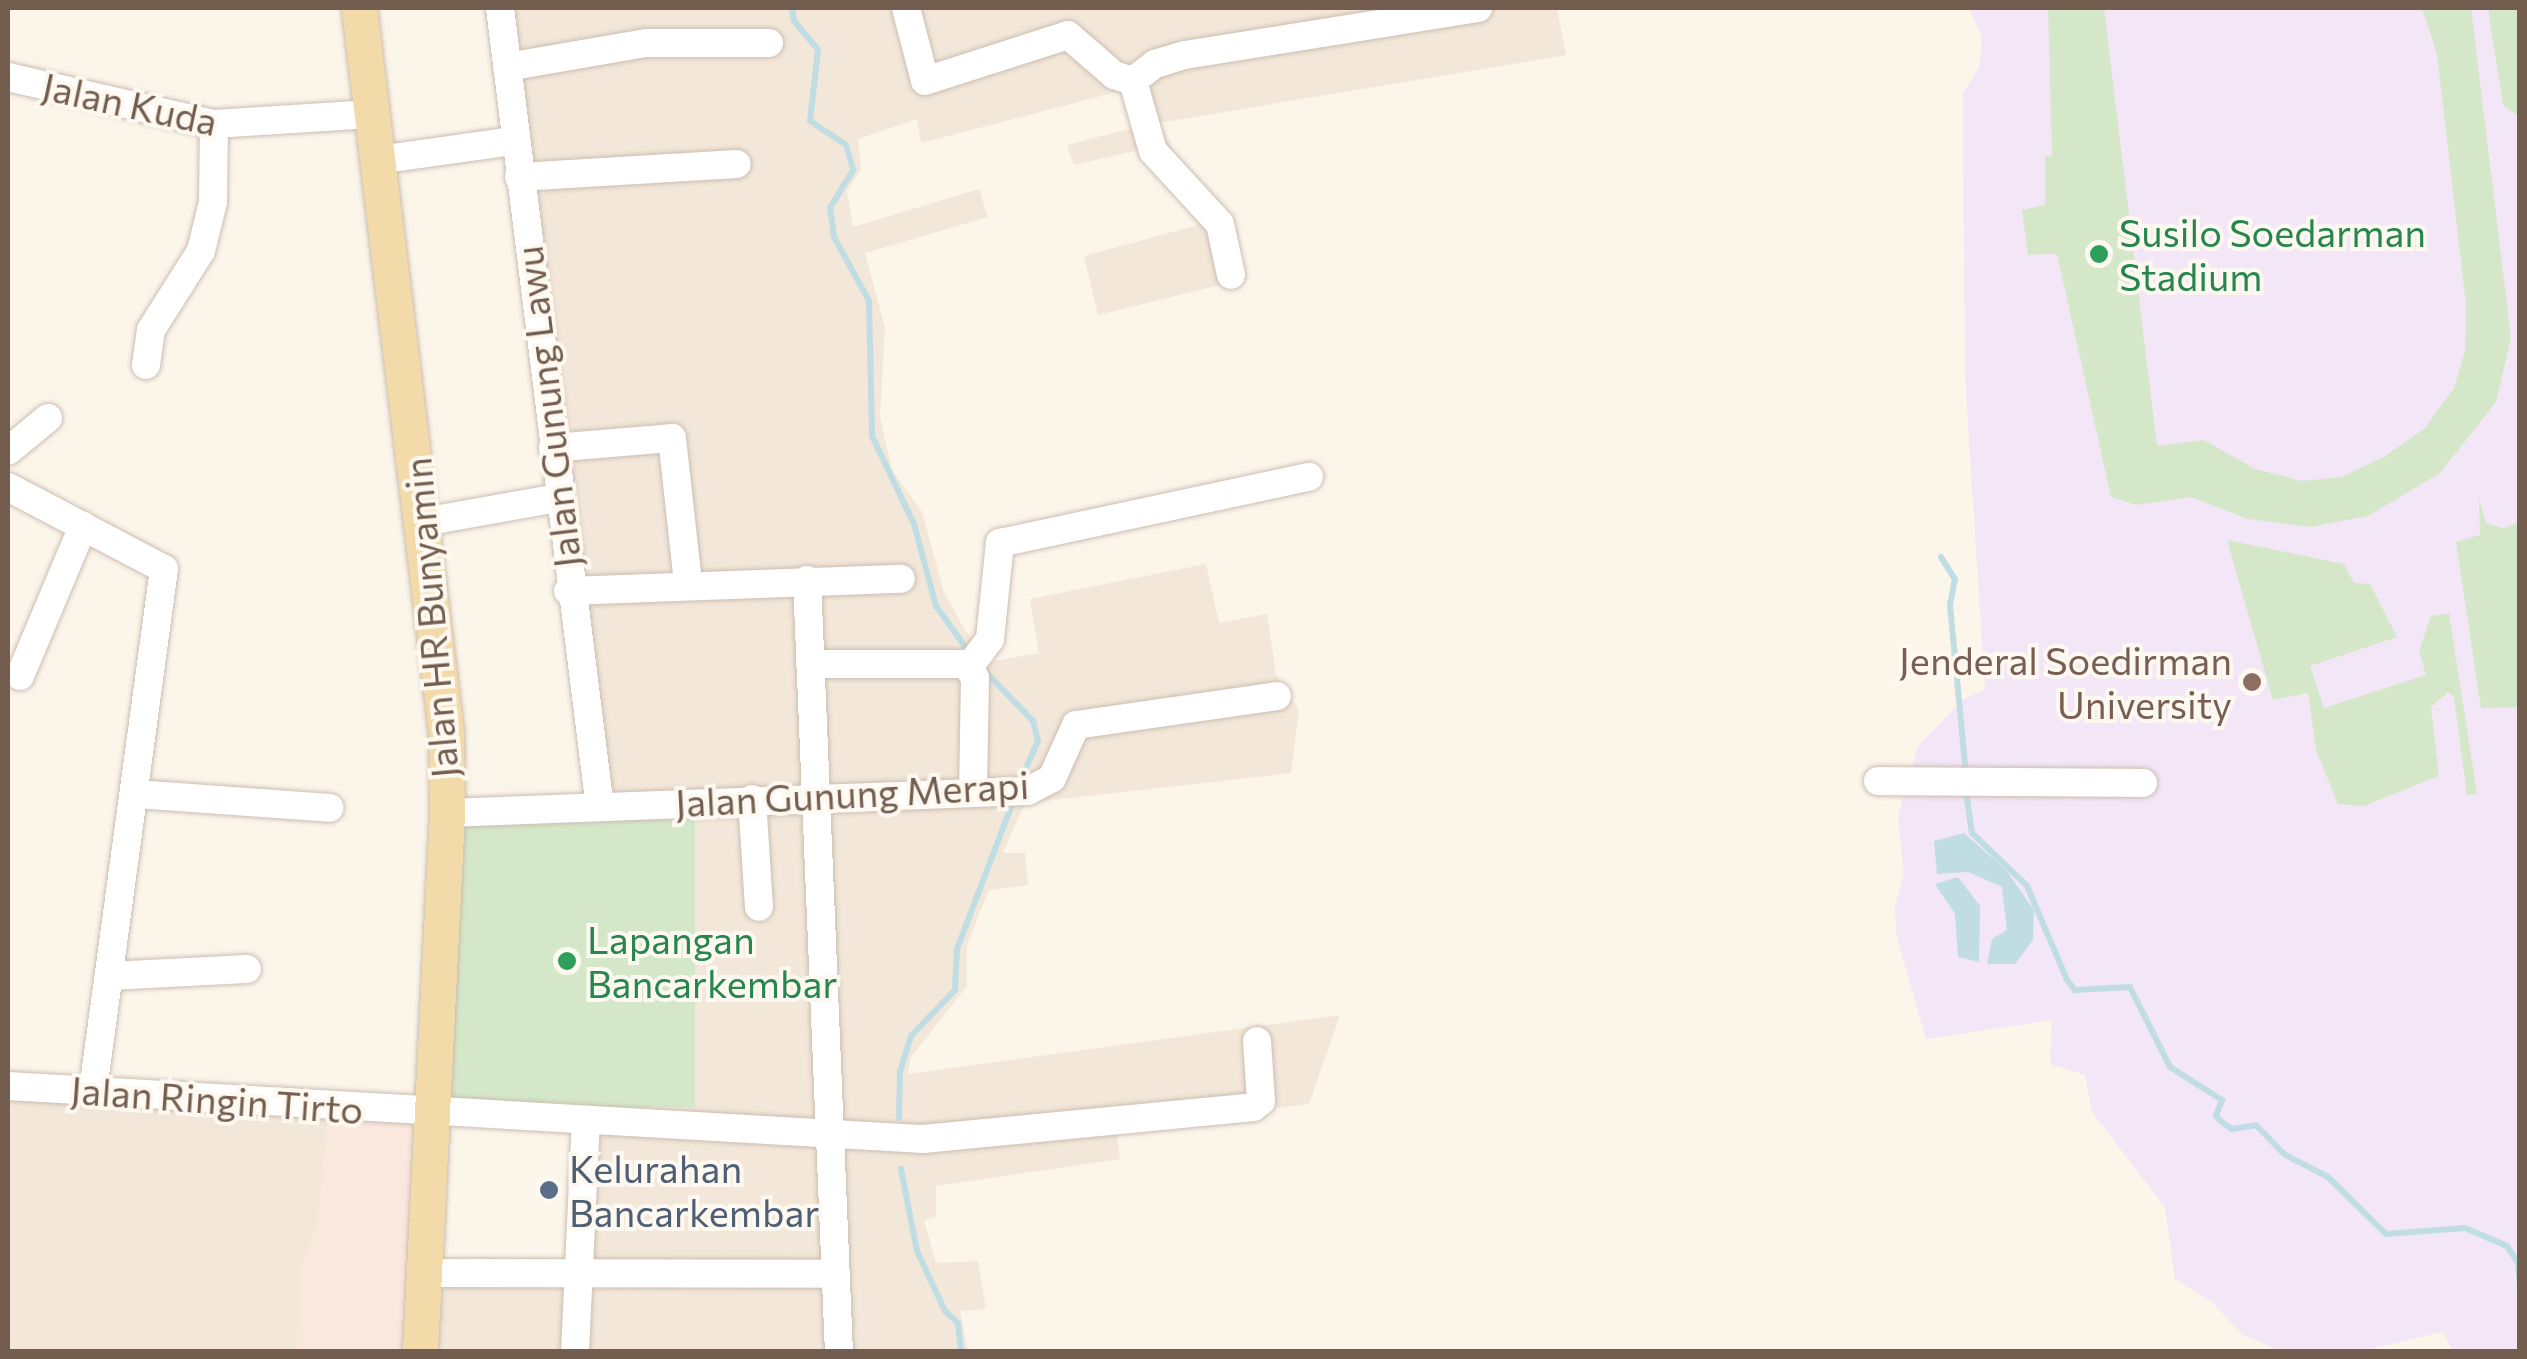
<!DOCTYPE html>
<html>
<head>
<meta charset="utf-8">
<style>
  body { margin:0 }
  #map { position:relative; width:2527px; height:1359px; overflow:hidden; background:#fbf5ea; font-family:Commissioner,sans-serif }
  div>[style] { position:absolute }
  .residential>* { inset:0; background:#f2e7d9; transform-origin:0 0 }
  .commercial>* { inset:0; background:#fae8df }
  .education>* { inset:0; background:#f2e6f7 }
  .green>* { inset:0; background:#d4e8c9; transform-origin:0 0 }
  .water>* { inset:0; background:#c0dde3 }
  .stream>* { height:6px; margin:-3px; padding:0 3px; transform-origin:3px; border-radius:3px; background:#c0dde3 }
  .roads { filter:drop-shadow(0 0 2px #ccbdb0) drop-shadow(0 0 2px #ccbdb0) }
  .minor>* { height:28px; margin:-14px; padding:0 14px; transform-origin:14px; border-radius:14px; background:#fff }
  .major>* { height:35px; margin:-17.5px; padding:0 17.5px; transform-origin:17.5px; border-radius:17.5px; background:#f3daa9 }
  .dots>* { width:28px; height:28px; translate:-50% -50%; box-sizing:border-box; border:5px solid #fef9f0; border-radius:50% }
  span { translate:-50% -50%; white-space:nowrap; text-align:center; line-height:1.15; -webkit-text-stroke:8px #fef9f0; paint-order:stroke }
  .street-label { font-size:38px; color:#735d4f }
  .leisure-label { font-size:38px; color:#27864d }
  .left { translate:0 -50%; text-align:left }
  .education-label { font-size:38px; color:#785e54 }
  .right { translate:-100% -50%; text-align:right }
  .service-label { font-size:38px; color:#4e5e75 }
  .frame { position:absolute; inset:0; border:10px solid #735d4f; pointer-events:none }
</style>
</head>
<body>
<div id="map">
  <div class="residential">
    <div style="clip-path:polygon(500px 8px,1557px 8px,1566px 55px,1158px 123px,1244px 279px,1098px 315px,1084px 256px,1206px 223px,1143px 149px,1074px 165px,1067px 145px,1133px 128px,1124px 90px,921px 143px,917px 119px,858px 139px,861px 169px,847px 191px,853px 227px,979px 189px,988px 217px,865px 253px,885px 328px,880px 417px,892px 470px,922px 512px,944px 592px,965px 630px,990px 662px,1039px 653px,1030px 599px,1206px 564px,1219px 623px,1267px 614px,1276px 675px,1299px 710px,1291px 773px,1025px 803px,1003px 853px,1025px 853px,1028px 885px,989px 890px,967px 945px,967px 986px,911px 1057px,908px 1074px,1340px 1015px,1309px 1104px,1116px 1128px,1120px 1159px,936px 1186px,936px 1217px,924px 1220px,936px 1263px,978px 1261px,986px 1309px,960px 1311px,968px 1351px,419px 1352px,423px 1273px,578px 1274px,599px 806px)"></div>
    <div style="left:8px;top:1086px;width:322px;height:265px;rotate:4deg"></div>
  </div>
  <div class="commercial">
    <div style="clip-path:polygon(329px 1106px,427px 1112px,419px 1351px,297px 1352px,299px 1270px,317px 1225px)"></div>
  </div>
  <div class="education">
    <div style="clip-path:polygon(1969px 8px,2519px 8px,2519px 1351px,2453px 1351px,2442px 1332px,2357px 1352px,2281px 1351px,2243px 1335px,2211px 1301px,2175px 1279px,2165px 1207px,2092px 1112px,2085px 1075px,2050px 1064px,2052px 1020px,1926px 1039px,1896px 934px,1895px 905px,1904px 875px,1898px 817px,1917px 748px,1962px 700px,1985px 690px,1965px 376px,1963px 93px,1980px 66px,1982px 37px)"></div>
  </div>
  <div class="green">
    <div style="clip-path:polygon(2048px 8px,2104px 8px,2157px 446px,2204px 440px,2255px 469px,2302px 481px,2342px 477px,2384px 457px,2425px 428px,2454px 388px,2465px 351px,2466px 305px,2437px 54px,2422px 8px,2471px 8px,2511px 338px,2496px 402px,2440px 473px,2368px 516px,2311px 527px,2248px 519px,2191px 497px,2136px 505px,2111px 497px,2057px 254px,2028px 255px,2022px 210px,2045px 205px,2045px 157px,2052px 156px)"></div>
    <div style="clip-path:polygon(2488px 8px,2519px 8px,2519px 117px,2503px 105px)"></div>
    <div style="clip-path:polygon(2479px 499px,2486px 523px,2503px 528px,2519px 522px,2519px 707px,2481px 708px,2456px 542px,2480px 535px)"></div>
    <div style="clip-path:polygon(2227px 540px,2344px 564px,2354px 583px,2370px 584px,2397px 637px,2310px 666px,2324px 708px,2426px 675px,2419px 651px,2431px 616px,2449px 613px,2477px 794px,2467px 795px,2454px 697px,2448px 692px,2431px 707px,2439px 776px,2364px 806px,2338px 804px,2316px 750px,2308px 693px,2273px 700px)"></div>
    <div style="left:440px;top:813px;width:255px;height:294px"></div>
  </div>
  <div class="water">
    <div style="clip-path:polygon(1964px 833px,2006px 870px,2034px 910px,2033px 940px,2015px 964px,1987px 964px,1992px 939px,2007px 930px,2002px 887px,1968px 872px,1937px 874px,1934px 841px)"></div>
    <div style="clip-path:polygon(1958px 877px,1980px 906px,1979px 962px,1958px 957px,1955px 914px,1935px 884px)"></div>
  </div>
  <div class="stream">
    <div style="left:792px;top:8px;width:13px;rotate:81deg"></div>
    <div style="left:794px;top:21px;width:38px;rotate:50deg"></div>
    <div style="left:818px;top:50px;width:71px;rotate:96.4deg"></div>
    <div style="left:810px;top:121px;width:43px;rotate:33.7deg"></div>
    <div style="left:846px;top:145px;width:26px;rotate:74deg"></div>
    <div style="left:853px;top:170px;width:44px;rotate:121.2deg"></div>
    <div style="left:830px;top:208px;width:29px;rotate:82deg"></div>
    <div style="left:834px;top:237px;width:73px;rotate:61.3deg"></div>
    <div style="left:869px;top:301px;width:135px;rotate:88.7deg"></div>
    <div style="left:872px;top:436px;width:98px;rotate:64.5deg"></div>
    <div style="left:914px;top:524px;width:85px;rotate:75deg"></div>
    <div style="left:936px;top:606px;width:60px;rotate:54.5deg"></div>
    <div style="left:1941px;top:557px;width:26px;rotate:58deg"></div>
    <div style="left:1955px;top:579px;width:26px;rotate:101deg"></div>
    <div style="left:1950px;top:605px;width:170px;rotate:84.6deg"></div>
    <div style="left:982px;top:668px;width:74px;rotate:46.1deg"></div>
    <div style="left:1033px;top:721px;width:21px;rotate:76deg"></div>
    <div style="left:1038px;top:741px;width:42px;rotate:114.1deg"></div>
    <div style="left:1966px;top:792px;width:41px;rotate:81.7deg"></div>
    <div style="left:1972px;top:833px;width:76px;rotate:43.9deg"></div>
    <div style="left:2027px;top:886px;width:102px;rotate:66.9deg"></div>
    <div style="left:2067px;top:980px;width:13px;rotate:51deg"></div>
    <div style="left:2075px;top:990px;width:55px;rotate:-3.1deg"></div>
    <div style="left:2130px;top:987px;width:89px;rotate:63.4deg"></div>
    <div style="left:2170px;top:1067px;width:62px;rotate:32.4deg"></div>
    <div style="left:2222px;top:1100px;width:17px;rotate:111deg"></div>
    <div style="left:2216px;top:1116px;width:10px;rotate:45deg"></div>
    <div style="left:2223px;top:1123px;width:11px;rotate:34deg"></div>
    <div style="left:2232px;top:1129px;width:24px;rotate:-9deg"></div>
    <div style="left:2256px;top:1125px;width:40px;rotate:46deg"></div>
    <div style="left:2284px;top:1154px;width:50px;rotate:27.6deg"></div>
    <div style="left:2328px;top:1177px;width:81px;rotate:44.5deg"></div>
    <div style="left:2386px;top:1234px;width:79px;rotate:-4.3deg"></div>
    <div style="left:2465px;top:1228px;width:46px;rotate:23.2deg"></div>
    <div style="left:2507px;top:1246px;width:20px;rotate:57deg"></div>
    <div style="left:2518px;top:1263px;width:24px;rotate:85deg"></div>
    <div style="left:899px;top:1118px;width:46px;rotate:-88.8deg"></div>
    <div style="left:900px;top:1072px;width:38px;rotate:-73deg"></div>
    <div style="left:911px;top:1036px;width:64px;rotate:-46.3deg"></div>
    <div style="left:955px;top:990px;width:41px;rotate:-87.2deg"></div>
    <div style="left:957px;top:949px;width:155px;rotate:-69.2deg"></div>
    <div style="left:901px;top:1169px;width:84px;rotate:79deg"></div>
    <div style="left:917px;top:1251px;width:66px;rotate:65deg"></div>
    <div style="left:945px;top:1311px;width:18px;rotate:43deg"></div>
    <div style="left:958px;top:1323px;width:29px;rotate:84deg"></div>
  </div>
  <div class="roads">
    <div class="minor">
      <div style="left:500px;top:8px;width:805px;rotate:82.87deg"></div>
      <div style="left:906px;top:8px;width:75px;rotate:75.4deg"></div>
      <div style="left:925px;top:81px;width:150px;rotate:-17.8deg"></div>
      <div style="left:1068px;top:35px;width:61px;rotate:41deg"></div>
      <div style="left:1114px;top:75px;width:20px;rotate:18deg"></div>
      <div style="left:507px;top:67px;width:141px;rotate:-9.8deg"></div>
      <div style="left:646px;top:43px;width:123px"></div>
      <div style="left:8px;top:77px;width:211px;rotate:12.9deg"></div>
      <div style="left:214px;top:124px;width:158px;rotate:-3.6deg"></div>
      <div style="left:1133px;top:81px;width:28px;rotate:-38deg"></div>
      <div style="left:1155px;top:64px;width:31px;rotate:-17deg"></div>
      <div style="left:1185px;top:55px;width:297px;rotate:-9.1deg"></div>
      <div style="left:1133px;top:81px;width:73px;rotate:74.1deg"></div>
      <div style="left:1153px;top:151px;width:99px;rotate:47.5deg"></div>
      <div style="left:1220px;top:224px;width:52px;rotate:77.8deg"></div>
      <div style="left:378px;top:160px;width:137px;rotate:-8deg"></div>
      <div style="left:519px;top:177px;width:218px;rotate:-3.4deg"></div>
      <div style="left:146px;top:365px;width:35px;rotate:-82deg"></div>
      <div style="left:151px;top:330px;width:93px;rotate:-57.7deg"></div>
      <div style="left:201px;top:251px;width:50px;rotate:-76.2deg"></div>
      <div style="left:213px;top:202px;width:78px;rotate:-89.3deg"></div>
      <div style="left:553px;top:448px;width:119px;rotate:-4.8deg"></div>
      <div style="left:672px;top:438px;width:145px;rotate:83.7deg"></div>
      <div style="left:8px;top:451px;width:52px;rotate:-39.5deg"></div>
      <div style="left:8px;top:487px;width:176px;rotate:27.7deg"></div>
      <div style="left:164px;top:569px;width:526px;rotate:97.76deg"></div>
      <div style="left:423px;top:522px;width:137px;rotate:-10.1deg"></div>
      <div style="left:807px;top:580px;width:773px;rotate:87.63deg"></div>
      <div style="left:568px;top:591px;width:333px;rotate:-2.1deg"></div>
      <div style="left:810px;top:664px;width:156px"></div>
      <div style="left:966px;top:664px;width:17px;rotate:57deg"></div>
      <div style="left:975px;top:678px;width:114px;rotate:91deg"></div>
      <div style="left:969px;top:667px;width:35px;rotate:-53deg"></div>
      <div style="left:990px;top:639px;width:97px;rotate:-84.1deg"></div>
      <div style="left:1000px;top:543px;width:316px;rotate:-12.1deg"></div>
      <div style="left:20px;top:676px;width:163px;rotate:-67.2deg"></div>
      <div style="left:1878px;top:781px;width:265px;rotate:0.4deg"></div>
      <div style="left:136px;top:794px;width:194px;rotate:4.1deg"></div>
      <div style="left:752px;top:799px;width:108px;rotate:86.3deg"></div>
      <div style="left:447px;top:813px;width:581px;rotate:-2.17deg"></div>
      <div style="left:1028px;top:791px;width:27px;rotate:-28deg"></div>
      <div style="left:1052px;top:778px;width:58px;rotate:-65.6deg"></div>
      <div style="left:1076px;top:725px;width:203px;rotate:-8.2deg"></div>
      <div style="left:109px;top:976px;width:138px;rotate:-2.9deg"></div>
      <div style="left:8px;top:1086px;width:917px;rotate:3.32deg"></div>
      <div style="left:923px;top:1139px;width:332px;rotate:-5.5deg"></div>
      <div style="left:1253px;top:1107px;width:10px;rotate:-37deg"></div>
      <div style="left:1261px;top:1101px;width:60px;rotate:-93.8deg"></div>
      <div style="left:423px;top:1273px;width:413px;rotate:0.1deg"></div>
      <div style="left:575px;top:1352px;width:230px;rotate:-87.3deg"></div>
    </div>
    <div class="major">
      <div style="left:359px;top:8px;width:729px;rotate:83.15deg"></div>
      <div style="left:446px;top:732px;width:81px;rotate:89.3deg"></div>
      <div style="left:447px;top:813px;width:540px;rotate:92.87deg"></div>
    </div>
  </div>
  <div class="dots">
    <div style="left:2099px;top:254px;background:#2e9e5b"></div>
    <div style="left:2252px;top:682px;background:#8d6e63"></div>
    <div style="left:567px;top:961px;background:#2e9e5b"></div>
    <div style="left:549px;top:1190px;background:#5c6f8a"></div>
  </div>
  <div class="street-label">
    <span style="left:130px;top:103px;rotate:12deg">Jalan Kuda</span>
    <span style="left:547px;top:407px;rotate:-97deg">Jalan Gunung Lawu</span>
    <span style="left:430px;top:618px;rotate:-95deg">Jalan HR Bunyamin</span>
    <span style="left:852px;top:793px;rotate:-3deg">Jalan Gunung Merapi</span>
    <span style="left:217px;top:1099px;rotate:4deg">Jalan Ringin Tirto</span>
  </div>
  <div class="leisure-label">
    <span class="left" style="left:2119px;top:254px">Susilo Soedarman<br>Stadium</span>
    <span class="left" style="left:587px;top:961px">Lapangan<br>Bancarkembar</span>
  </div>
  <div class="education-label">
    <span class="right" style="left:2232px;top:682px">Jenderal Soedirman<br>University</span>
  </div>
  <div class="service-label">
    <span class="left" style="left:569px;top:1190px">Kelurahan<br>Bancarkembar</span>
  </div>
  <div class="frame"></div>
</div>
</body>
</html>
